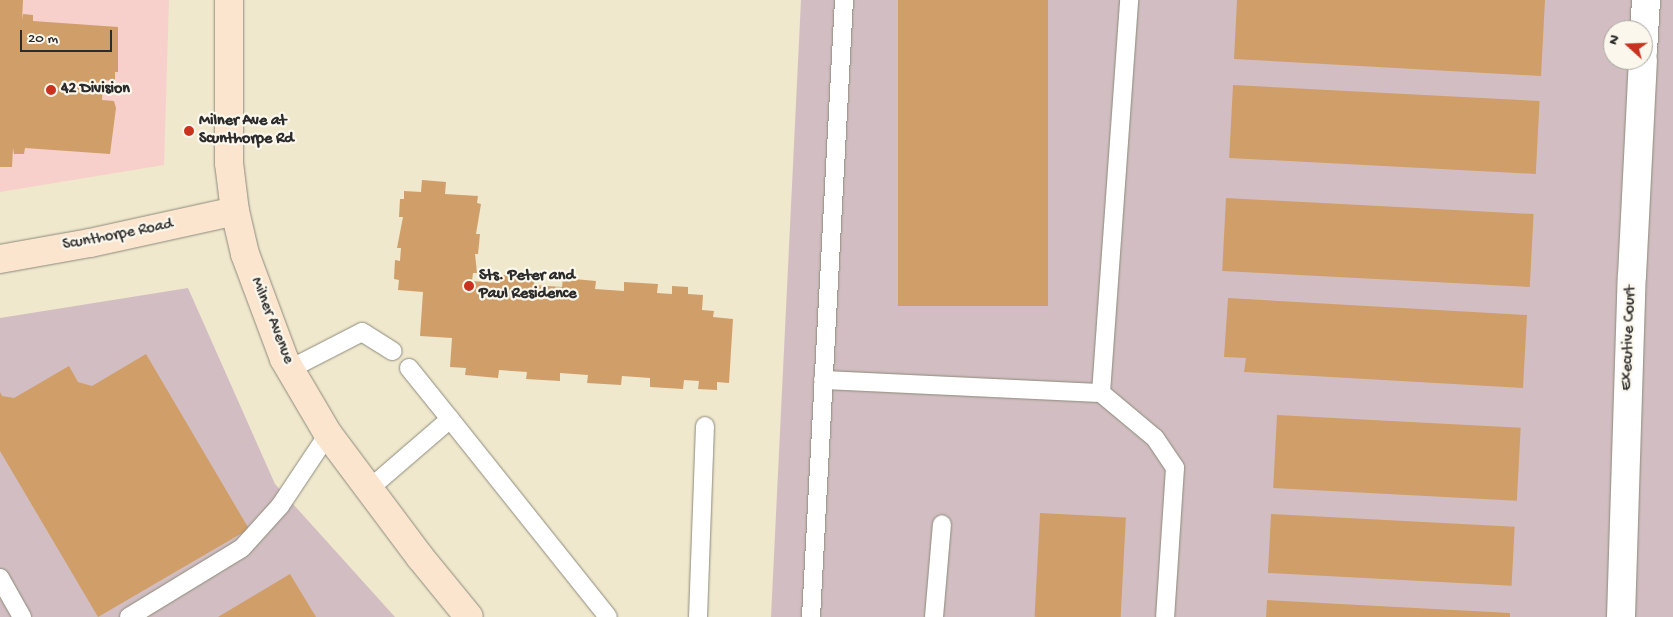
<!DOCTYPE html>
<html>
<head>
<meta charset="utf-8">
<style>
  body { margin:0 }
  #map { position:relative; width:1673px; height:617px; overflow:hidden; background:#efe8cd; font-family:"Gochi Hand",sans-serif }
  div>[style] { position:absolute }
  .built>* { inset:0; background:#f7d0cb }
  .industrial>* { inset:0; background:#d2bec2 }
  .building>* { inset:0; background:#d09e69; transform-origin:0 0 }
  .roads { filter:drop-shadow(0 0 1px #8d8a7c) drop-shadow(0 0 1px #8d8a7c) }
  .lane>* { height:18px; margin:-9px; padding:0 9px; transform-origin:9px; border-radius:9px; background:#fff }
  .street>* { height:28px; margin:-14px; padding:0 14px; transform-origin:14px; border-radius:14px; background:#fff }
  .secondary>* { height:28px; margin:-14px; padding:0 14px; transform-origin:14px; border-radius:14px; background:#fbe5cf }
  .dots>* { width:14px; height:14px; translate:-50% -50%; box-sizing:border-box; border:2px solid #fbf7ec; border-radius:50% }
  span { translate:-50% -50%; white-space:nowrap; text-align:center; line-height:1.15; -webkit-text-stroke:4.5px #fbf7ec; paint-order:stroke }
  .poi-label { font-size:16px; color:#2b2b2b; font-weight:700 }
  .left { translate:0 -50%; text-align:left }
  .street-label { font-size:16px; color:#2b2b2b }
  .north { position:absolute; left:1603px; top:20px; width:50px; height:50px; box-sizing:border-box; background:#fbf7ec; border:1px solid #a8a59f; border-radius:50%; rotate:290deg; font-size:14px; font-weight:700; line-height:20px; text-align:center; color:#2b2b2b }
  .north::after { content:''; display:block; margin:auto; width:18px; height:22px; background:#c8321e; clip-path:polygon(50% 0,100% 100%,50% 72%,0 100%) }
  .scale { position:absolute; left:20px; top:30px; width:92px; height:22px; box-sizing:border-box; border:2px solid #2b2b2b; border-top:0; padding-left:6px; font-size:15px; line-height:18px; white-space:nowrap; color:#2b2b2b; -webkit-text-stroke:4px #fbf7ec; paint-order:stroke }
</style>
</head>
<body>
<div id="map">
  <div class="built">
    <div style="clip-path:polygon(0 0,169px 0,164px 165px,0 192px)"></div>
  </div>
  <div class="industrial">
    <div style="clip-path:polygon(evenodd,801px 0,1673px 0,1673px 617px,771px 617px,801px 0,1613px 30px,1643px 30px,1643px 60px,1613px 60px,1613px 30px)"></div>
    <div style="clip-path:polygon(188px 288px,275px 484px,395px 617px,0 617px,0 318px)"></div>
  </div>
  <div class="building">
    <div style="clip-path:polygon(0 0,23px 0,22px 20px,23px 14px,33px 15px,33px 21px,118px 27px,118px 72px,115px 72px,115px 81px,103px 80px,102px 100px,114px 101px,116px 108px,110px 154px,25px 148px,24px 154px,14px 154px,13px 148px,12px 167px,0 167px)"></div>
    <div style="left:898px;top:0;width:150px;height:306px"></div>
    <div style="clip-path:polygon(1237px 0,1545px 0,1541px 76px,1234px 59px)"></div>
    <div style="left:1233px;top:85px;width:307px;height:73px;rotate:3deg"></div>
    <div style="clip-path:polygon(422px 180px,446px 182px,445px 194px,478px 196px,477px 203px,481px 204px,476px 234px,480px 234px,478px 254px,475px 254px,477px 273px,473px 273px,472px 281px,500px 283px,501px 275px,535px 277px,534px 285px,562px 287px,563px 278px,596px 281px,595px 289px,624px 291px,624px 282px,658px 284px,657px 293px,672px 294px,672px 286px,688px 287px,688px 294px,703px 295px,702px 310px,714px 311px,713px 317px,733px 319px,729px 383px,717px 382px,717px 390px,698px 389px,699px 381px,684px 380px,683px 389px,650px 387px,650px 378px,622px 376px,621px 385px,587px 383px,588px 375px,560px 373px,560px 381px,526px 379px,527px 372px,499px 370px,498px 378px,465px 375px,466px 368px,450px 367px,452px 338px,420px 336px,423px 292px,398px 290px,399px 280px,394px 279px,395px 260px,400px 261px,401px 248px,397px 248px,403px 217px,399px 217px,400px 199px,404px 199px,404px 191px,421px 192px)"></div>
    <div style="left:1226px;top:198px;width:308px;height:73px;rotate:3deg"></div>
    <div style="clip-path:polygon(1228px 298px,1527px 315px,1523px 388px,1244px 372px,1246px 358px,1224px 357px)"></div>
    <div style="clip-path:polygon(146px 354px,249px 529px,98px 617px,0 451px,0 392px,2px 396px,14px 398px,69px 366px,78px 382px,92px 386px)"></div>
    <div style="left:1277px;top:415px;width:244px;height:73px;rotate:3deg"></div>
    <div style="left:1040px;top:513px;width:86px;height:104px;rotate:3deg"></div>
    <div style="left:1271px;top:514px;width:244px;height:59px;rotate:3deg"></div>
    <div style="clip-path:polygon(290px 574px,316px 617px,218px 617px)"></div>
    <div style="clip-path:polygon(1267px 600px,1510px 613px,1510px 617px,1266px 617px)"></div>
  </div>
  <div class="roads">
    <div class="lane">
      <div style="left:409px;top:368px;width:65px;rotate:51.2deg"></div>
      <div style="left:290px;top:369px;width:81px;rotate:-27.2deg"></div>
      <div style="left:362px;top:332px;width:36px;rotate:32deg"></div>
      <div style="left:823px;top:380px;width:278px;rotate:2.7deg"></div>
      <div style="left:1101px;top:393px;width:394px;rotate:-85.9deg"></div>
      <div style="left:1101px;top:393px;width:70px;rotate:39.8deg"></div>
      <div style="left:1155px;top:438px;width:36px;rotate:56deg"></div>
      <div style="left:1175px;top:468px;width:149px;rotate:93.8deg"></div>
      <div style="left:369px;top:489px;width:107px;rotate:-40.8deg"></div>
      <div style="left:450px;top:419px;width:253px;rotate:51.4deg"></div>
      <div style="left:0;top:578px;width:45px;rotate:60.6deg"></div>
      <div style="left:129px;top:617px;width:132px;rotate:-31.4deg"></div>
      <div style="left:242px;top:548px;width:57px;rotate:-47.9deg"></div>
      <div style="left:280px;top:506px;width:87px;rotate:-56.3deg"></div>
      <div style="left:698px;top:617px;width:191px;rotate:-87.9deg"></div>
      <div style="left:811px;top:617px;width:618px;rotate:-86.94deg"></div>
      <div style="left:934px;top:617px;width:93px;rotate:-85.1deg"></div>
    </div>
    <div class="street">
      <div style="left:1643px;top:51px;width:51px;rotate:-86.6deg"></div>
      <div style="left:1621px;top:617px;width:341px;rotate:-88.2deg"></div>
      <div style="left:1632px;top:276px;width:216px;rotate:-87.1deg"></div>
    </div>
    <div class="secondary">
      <div style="left:229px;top:0;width:163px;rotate:90deg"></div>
      <div style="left:229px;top:163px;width:48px;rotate:82.9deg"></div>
      <div style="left:235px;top:211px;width:44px;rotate:76.9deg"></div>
      <div style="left:245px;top:254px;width:112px;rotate:69.6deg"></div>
      <div style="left:284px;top:359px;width:87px;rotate:59.6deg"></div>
      <div style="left:328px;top:434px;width:154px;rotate:53.2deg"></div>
      <div style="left:420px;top:557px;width:77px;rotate:50.8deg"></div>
      <div style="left:0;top:259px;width:91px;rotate:-10.1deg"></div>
      <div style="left:90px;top:243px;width:148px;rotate:-12.4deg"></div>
    </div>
  </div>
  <div class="dots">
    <div style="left:51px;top:90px;background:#c8321e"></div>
    <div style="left:189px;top:131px;background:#c8321e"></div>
    <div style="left:469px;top:286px;background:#c8321e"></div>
  </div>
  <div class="poi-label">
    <span class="left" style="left:61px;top:90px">42 Division</span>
    <span class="left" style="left:199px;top:131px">Milner Ave at<br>Scunthorpe Rd</span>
    <span class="left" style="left:479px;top:286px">Sts. Peter and<br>Paul Residence</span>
  </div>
  <div class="street-label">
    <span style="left:118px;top:236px;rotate:-11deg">Scunthorpe Road</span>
    <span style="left:271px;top:321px;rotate:68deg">Milner Avenue</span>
    <span style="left:1630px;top:338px;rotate:-88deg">Executive Court</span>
  </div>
  <div class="north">N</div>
  <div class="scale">20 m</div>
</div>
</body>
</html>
